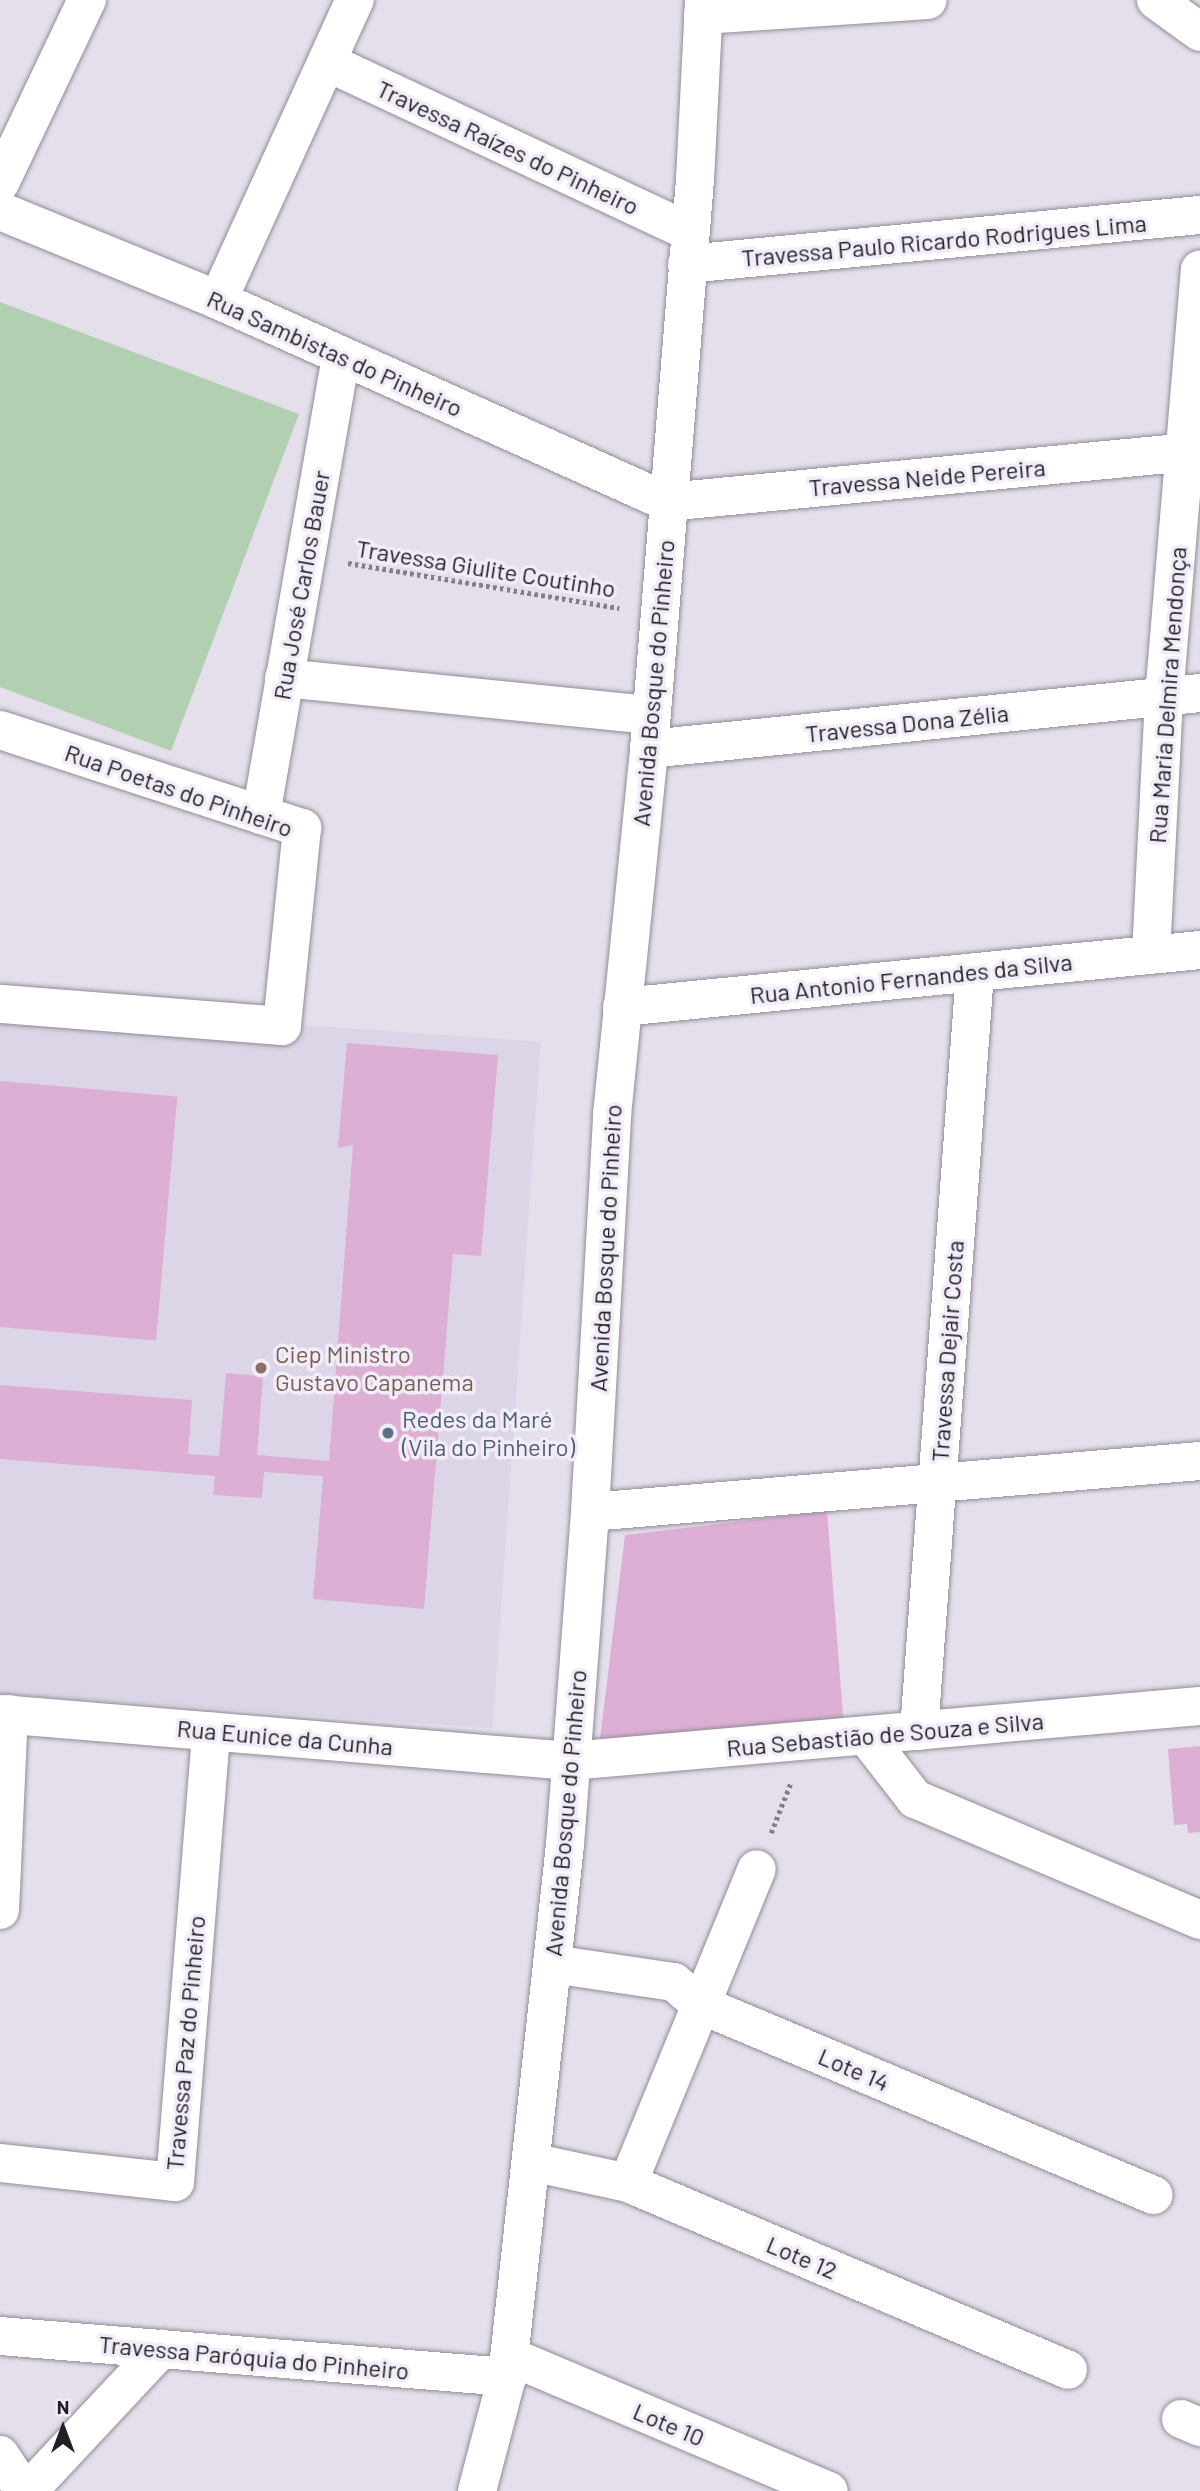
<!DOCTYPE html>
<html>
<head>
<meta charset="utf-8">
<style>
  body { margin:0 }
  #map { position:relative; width:1200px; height:2491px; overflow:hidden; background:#e4dfeb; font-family:Barlow,sans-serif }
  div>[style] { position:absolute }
  .built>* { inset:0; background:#dcd4e7; transform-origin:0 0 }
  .green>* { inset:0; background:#b2cfb2 }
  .building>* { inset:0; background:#deafd5; transform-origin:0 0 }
  .path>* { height:4.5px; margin-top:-2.25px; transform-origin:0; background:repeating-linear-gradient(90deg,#837f88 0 3.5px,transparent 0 7px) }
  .roads { filter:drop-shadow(0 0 2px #918c97) drop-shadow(0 0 2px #918c97) }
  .minor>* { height:38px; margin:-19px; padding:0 19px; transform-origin:19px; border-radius:19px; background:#fff }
  .dots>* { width:19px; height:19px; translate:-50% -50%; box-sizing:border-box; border:4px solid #f1ecf8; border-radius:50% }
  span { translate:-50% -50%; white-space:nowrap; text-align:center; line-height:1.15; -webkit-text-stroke:7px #f1ecf8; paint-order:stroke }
  .street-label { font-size:24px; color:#211f24 }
  .education-label { font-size:24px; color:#785e54 }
  .left { translate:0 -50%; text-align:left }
  .service-label { font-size:24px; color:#4e5e75 }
  .north { position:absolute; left:28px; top:2393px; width:70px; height:70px; -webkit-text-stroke:5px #f1ecf8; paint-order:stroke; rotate:0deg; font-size:19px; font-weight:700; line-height:28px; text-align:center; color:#211f24 }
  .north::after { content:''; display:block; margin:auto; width:24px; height:32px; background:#211f24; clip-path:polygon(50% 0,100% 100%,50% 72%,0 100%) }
</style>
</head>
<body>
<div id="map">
  <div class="built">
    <div style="left:0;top:1004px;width:542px;height:688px;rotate:4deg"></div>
  </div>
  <div class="green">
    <div style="clip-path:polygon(0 302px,299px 414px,171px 751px,0 687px)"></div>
  </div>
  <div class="building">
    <div style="clip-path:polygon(347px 1043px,498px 1055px,481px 1256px,453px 1254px,424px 1609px,313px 1599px,323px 1476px,264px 1472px,262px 1498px,213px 1495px,215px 1476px,0 1459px,0 1385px,192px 1400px,188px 1454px,219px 1456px,226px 1373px,263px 1376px,257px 1455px,329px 1461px,353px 1145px,338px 1148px)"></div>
    <div style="left:0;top:1081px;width:178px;height:245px;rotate:5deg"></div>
    <div style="clip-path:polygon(827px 1511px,844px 1728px,600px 1739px,625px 1535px)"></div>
    <div style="clip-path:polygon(1200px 1746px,1200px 1832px,1188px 1833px,1187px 1824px,1174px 1825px,1168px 1749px)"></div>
  </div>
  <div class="path">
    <div style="left:348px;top:563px;width:275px;rotate:9.4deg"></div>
    <div style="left:771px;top:1833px;width:55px;rotate:-68.6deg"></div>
  </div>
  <div class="roads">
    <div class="minor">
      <div style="left:1156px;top:0;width:54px;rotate:36deg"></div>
      <div style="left:703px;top:15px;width:225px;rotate:-3.8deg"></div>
      <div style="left:327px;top:62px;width:401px;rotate:25.1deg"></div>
      <div style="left:0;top:183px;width:203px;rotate:-64.6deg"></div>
      <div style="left:0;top:211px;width:235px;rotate:22.2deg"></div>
      <div style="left:218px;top:300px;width:492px;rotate:24.2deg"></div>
      <div style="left:667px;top:502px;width:535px;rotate:-5.47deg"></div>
      <div style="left:687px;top:264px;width:515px;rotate:-5.46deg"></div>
      <div style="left:218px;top:300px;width:330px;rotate:-65.5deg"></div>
      <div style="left:284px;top:678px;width:369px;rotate:5.8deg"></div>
      <div style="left:0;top:730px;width:318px;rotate:18deg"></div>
      <div style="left:302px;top:828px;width:199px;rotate:95.8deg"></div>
      <div style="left:282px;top:1026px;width:283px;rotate:-175.5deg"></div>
      <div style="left:649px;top:749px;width:554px;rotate:-5.8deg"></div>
      <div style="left:261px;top:815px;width:466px;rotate:-80.1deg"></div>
      <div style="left:1151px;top:954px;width:257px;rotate:-87.1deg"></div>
      <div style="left:1164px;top:697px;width:429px;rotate:-85.2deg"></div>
      <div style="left:622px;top:1007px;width:581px;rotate:-5.63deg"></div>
      <div style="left:590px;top:1512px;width:612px;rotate:-4.78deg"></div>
      <div style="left:0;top:1714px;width:572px;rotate:4.71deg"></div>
      <div style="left:570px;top:1761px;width:632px;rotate:-4.99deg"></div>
      <div style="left:919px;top:1731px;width:761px;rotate:-85.78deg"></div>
      <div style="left:866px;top:1736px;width:80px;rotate:52.1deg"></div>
      <div style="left:915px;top:1799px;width:310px;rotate:23deg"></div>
      <div style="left:0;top:1910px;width:196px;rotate:-87.4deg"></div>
      <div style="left:552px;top:1964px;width:123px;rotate:8.4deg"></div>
      <div style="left:674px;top:1982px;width:33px;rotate:41deg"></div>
      <div style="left:699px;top:2004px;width:493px;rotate:22.8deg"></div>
      <div style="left:531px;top:2162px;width:99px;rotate:12.2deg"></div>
      <div style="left:628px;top:2183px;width:478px;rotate:23deg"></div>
      <div style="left:0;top:2163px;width:176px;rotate:6.2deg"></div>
      <div style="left:175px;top:2182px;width:452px;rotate:-85.4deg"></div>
      <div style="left:628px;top:2183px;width:339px;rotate:-67.7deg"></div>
      <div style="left:0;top:2336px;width:509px;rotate:4.62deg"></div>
      <div style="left:509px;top:2356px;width:347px;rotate:22.9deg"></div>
      <div style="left:1181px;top:2419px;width:21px;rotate:23deg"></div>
      <div style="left:0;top:2455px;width:43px;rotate:56.3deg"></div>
      <div style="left:28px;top:2491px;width:195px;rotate:-46.9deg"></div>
      <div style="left:477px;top:2491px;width:118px;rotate:-75.3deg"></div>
      <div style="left:507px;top:2377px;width:535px;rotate:-83.78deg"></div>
      <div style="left:565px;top:1845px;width:334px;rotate:-85.7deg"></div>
      <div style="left:590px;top:1512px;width:398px;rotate:-86.8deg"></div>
      <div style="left:612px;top:1115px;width:368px;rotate:-84.2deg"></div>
      <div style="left:649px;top:749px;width:571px;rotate:-85.38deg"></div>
      <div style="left:695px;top:180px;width:180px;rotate:-87.1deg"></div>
    </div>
  </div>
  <div class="dots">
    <div style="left:261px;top:1368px;background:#8d6e63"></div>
    <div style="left:388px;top:1433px;background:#5c6f8a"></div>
  </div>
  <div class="street-label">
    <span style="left:508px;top:147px;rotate:25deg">Travessa Raízes do Pinheiro</span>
    <span style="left:944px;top:240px;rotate:-5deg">Travessa Paulo Ricardo Rodrigues Lima</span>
    <span style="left:335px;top:353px;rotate:24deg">Rua Sambistas do Pinheiro</span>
    <span style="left:927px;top:477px;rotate:-5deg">Travessa Neide Pereira</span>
    <span style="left:486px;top:568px;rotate:9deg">Travessa Giulite Coutinho</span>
    <span style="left:301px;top:585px;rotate:-80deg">Rua José Carlos Bauer</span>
    <span style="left:653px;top:683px;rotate:-85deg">Avenida Bosque do Pinheiro</span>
    <span style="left:1167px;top:695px;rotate:-86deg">Rua Maria Delmira Mendonça</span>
    <span style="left:907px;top:723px;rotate:-6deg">Travessa Dona Zélia</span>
    <span style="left:179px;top:790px;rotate:19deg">Rua Poetas do Pinheiro</span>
    <span style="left:911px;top:978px;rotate:-6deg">Rua Antonio Fernandes da Silva</span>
    <span style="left:605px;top:1248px;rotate:-87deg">Avenida Bosque do Pinheiro</span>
    <span style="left:947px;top:1351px;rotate:-86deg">Travessa Dejair Costa</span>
    <span style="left:885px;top:1734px;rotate:-5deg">Rua Sebastião de Souza e Silva</span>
    <span style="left:285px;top:1737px;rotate:5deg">Rua Eunice da Cunha</span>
    <span style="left:565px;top:1813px;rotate:-85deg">Avenida Bosque do Pinheiro</span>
    <span style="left:185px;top:2043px;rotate:-85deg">Travessa Paz do Pinheiro</span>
    <span style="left:854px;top:2069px;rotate:23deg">Lote 14</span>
    <span style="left:802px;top:2257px;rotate:23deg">Lote 12</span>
    <span style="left:254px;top:2357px;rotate:5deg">Travessa Paróquia do Pinheiro</span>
    <span style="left:669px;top:2424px;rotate:23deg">Lote 10</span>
  </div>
  <div class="education-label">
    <span class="left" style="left:275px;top:1368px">Ciep Ministro<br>Gustavo Capanema</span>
  </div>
  <div class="service-label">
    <span class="left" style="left:402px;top:1433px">Redes da Maré<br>(Vila do Pinheiro)</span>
  </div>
  <div class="north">N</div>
</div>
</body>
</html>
